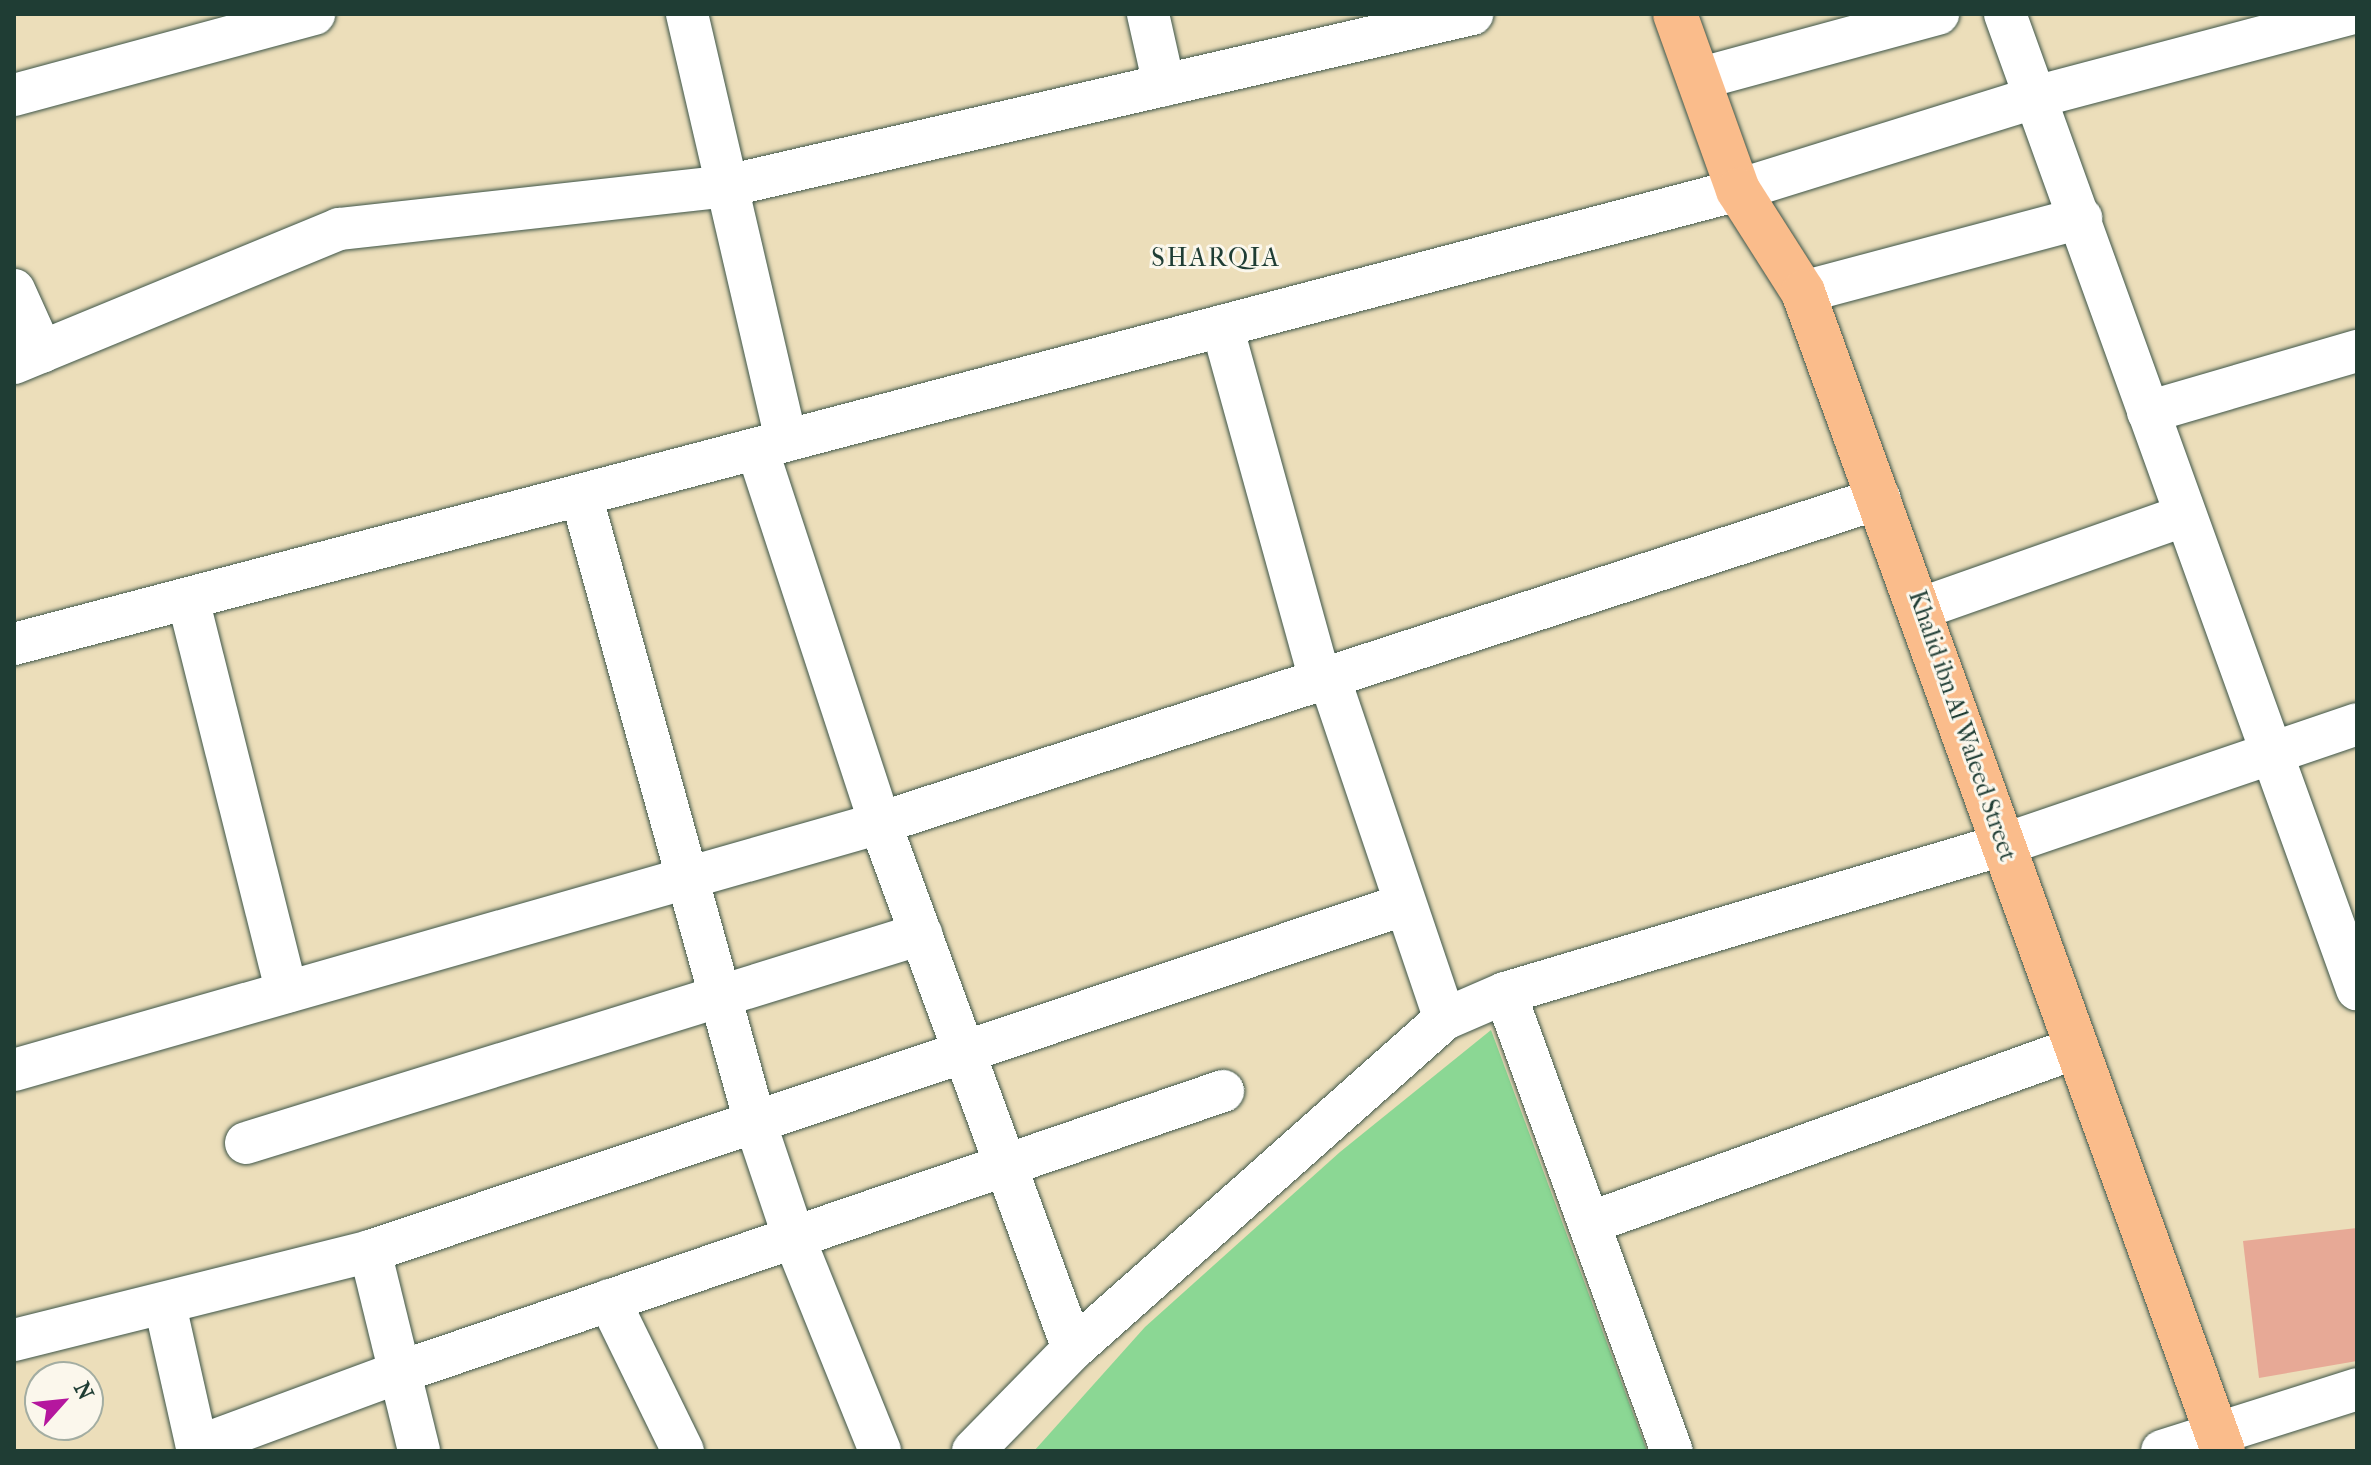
<!DOCTYPE html>
<html>
<head>
<meta charset="utf-8">
<style>
  body { margin:0 }
  #map { position:relative; width:2371px; height:1465px; overflow:hidden; background:#ecdeba; font-family:"IM FELL French Canon",serif }
  div>[style] { position:absolute }
  .green>* { inset:0; background:#8bd794 }
  .building>* { inset:0; background:#e7a996 }
  .roads { filter:drop-shadow(0 0 2px #3e5548) drop-shadow(0 0 2px #3e5548) }
  .minor>* { height:42px; margin:-21px; padding:0 21px; transform-origin:21px; border-radius:21px; background:#fff }
  .primary>* { height:44px; margin:-22px; padding:0 22px; transform-origin:22px; border-radius:22px; background:#fabc8b }
  span { translate:-50% -50%; white-space:nowrap; text-align:center; line-height:1.15; -webkit-text-stroke:6px #fbf7ec; paint-order:stroke }
  .street-label { font-size:24px; color:#1f3d34 }
  .neighbourhood-label { font-size:26px; color:#1f3d34; letter-spacing:2px }
  .frame { position:absolute; inset:0; border:16px solid #1f3d34; pointer-events:none }
  .north { position:absolute; left:24px; top:1361px; width:80px; height:80px; box-sizing:border-box; background:#fbf7ec; border:2px solid #a3ada2; border-radius:50%; rotate:63deg; font-size:22px; font-weight:700; line-height:32px; text-align:center; color:#1f3d34 }
  .north::after { content:''; display:block; margin:auto; width:28px; height:36px; background:#b5179e; clip-path:polygon(50% 0,100% 100%,50% 72%,0 100%) }
</style>
</head>
<body>
<div id="map">
  <div class="green">
    <div style="clip-path:polygon(1491px 1030px,1647px 1451px,1034px 1451px,1145px 1327px,1340px 1152px)"></div>
  </div>
  <div class="building">
    <div style="clip-path:polygon(2357px 1228px,2357px 1361px,2259px 1378px,2243px 1241px)"></div>
  </div>
  <div class="roads">
    <div class="minor">
      <div style="left:687px;top:14px;width:438px;rotate:76.9deg"></div>
      <div style="left:1148px;top:14px;width:73px;rotate:77.3deg"></div>
      <div style="left:2005px;top:14px;width:1037px;rotate:70.15deg"></div>
      <div style="left:1698px;top:79px;width:249px;rotate:-15.2deg"></div>
      <div style="left:14px;top:95px;width:311px;rotate:-15.1deg"></div>
      <div style="left:14px;top:290px;width:68px;rotate:65.7deg"></div>
      <div style="left:1803px;top:292px;width:288px;rotate:-14.9deg"></div>
      <div style="left:1222px;top:326px;width:367px;rotate:74.5deg"></div>
      <div style="left:14px;top:363px;width:352px;rotate:-22.4deg"></div>
      <div style="left:339px;top:229px;width:390px;rotate:-6.3deg"></div>
      <div style="left:727px;top:186px;width:765px;rotate:-13deg"></div>
      <div style="left:2148px;top:412px;width:218px;rotate:-16.3deg"></div>
      <div style="left:757px;top:449px;width:394px;rotate:71.8deg"></div>
      <div style="left:880px;top:823px;width:560px;rotate:69.85deg"></div>
      <div style="left:581px;top:495px;width:651px;rotate:74.49deg"></div>
      <div style="left:755px;top:1122px;width:122px;rotate:71.4deg"></div>
      <div style="left:794px;top:1238px;width:230px;rotate:68deg"></div>
      <div style="left:188px;top:599px;width:405px;rotate:75.9deg"></div>
      <div style="left:1922px;top:608px;width:277px;rotate:-19.4deg"></div>
      <div style="left:14px;top:644px;width:1783px;rotate:-14.75deg"></div>
      <div style="left:1738px;top:190px;width:315px;rotate:-17.3deg"></div>
      <div style="left:2039px;top:96px;width:321px;rotate:-14.8deg"></div>
      <div style="left:1329px;top:677px;width:361px;rotate:71.3deg"></div>
      <div style="left:1505px;top:993px;width:487px;rotate:70deg"></div>
      <div style="left:14px;top:1070px;width:901px;rotate:-15.92deg"></div>
      <div style="left:880px;top:823px;width:1051px;rotate:-18deg"></div>
      <div style="left:246px;top:1143px;width:707px;rotate:-17.2deg"></div>
      <div style="left:1589px;top:1223px;width:517px;rotate:-19.77deg"></div>
      <div style="left:370px;top:1251px;width:206px;rotate:76.2deg"></div>
      <div style="left:609px;top:1300px;width:168px;rotate:63.9deg"></div>
      <div style="left:165px;top:1305px;width:150px;rotate:77.3deg"></div>
      <div style="left:14px;top:1340px;width:367px;rotate:-14deg"></div>
      <div style="left:370px;top:1251px;width:1089px;rotate:-18.52deg"></div>
      <div style="left:197px;top:1447px;width:213px;rotate:-20.3deg"></div>
      <div style="left:397px;top:1373px;width:873px;rotate:-18.85deg"></div>
      <div style="left:973px;top:1451px;width:143px;rotate:-45.6deg"></div>
      <div style="left:1073px;top:1349px;width:497px;rotate:-41.6deg"></div>
      <div style="left:1445px;top:1019px;width:65px;rotate:-23.4deg"></div>
      <div style="left:1505px;top:993px;width:519px;rotate:-16.58deg"></div>
      <div style="left:2002px;top:845px;width:375px;rotate:-18.8deg"></div>
      <div style="left:2162px;top:1451px;width:205px;rotate:-17.6deg"></div>
    </div>
    <div class="primary">
      <div style="left:1675px;top:14px;width:187px;rotate:70.3deg"></div>
      <div style="left:1738px;top:190px;width:121px;rotate:57.5deg"></div>
      <div style="left:1803px;top:292px;width:1233px;rotate:70.08deg"></div>
    </div>
  </div>
  <div class="street-label">
    <span style="left:1962px;top:726px;rotate:71deg">Khalid ibn Al Waleed Street</span>
  </div>
  <div class="neighbourhood-label">
    <span style="left:1216px;top:258px">SHARQIA</span>
  </div>
  <div class="frame"></div>
  <div class="north">N</div>
</div>
</body>
</html>
